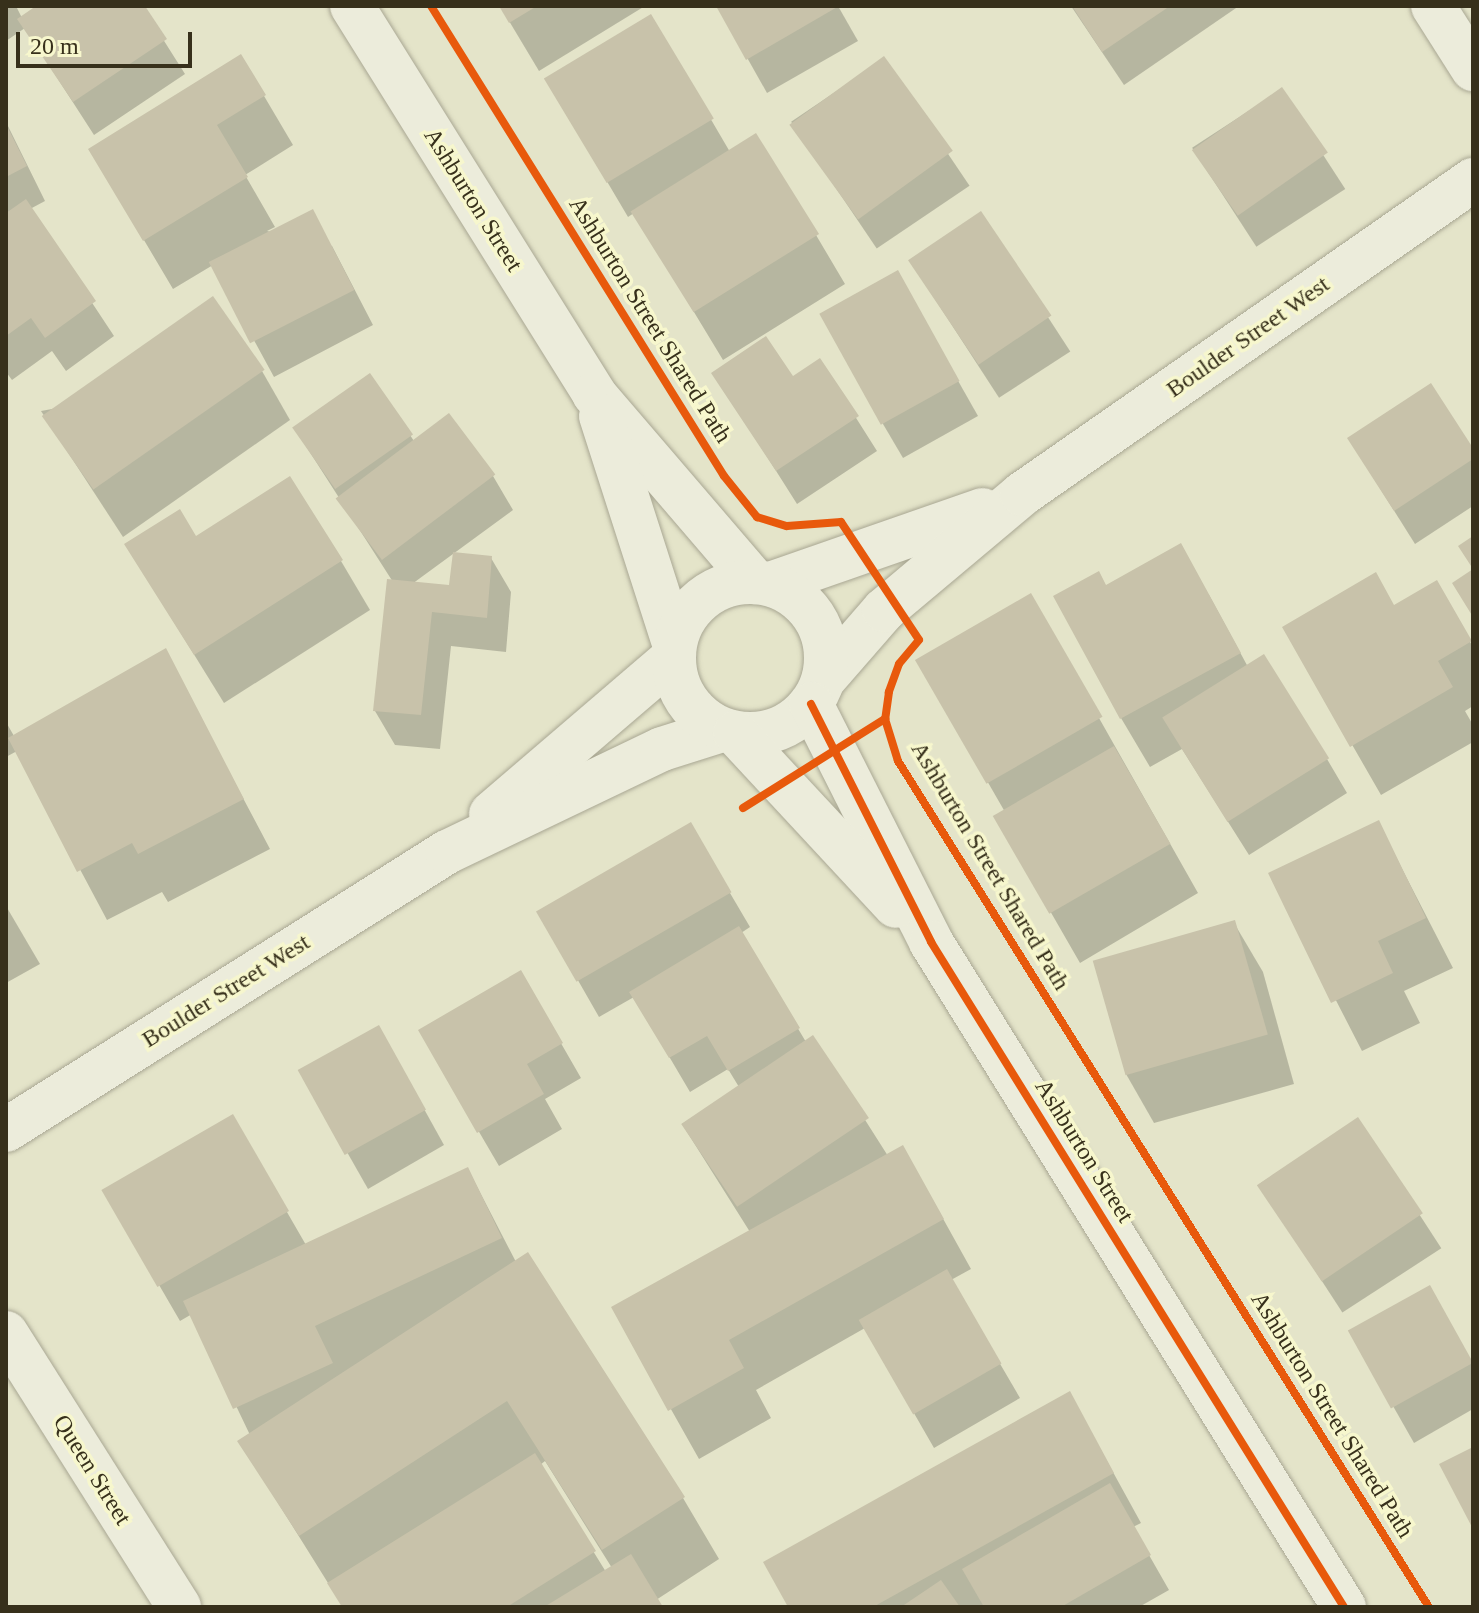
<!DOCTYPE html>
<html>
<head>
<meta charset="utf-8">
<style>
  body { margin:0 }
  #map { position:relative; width:1479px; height:1613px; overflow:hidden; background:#e4e4c9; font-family:"Times New Roman",serif }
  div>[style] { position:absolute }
  .shadow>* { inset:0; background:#0003; transform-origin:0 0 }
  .building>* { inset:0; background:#c8c2aa; transform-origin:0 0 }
  .roads { filter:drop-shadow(0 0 2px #a9a793) drop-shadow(0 0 2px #a9a793) }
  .minor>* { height:44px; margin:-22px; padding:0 22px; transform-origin:22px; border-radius:22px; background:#ececdb }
  .tertiary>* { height:44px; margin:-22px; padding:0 22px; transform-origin:22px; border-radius:22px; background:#ececdb }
  .tertiary>.ring { margin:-22px; padding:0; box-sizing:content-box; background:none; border:44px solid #ececdb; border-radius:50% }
  .cycleway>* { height:8px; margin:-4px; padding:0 4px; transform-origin:4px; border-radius:4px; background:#e8590c }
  span { translate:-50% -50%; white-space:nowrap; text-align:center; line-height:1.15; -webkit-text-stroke:7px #f7f7cd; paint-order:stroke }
  .street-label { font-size:24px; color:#37301b }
  .frame { position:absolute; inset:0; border:8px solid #37301b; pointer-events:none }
  .scale { position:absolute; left:16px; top:32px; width:176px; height:36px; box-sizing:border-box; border:4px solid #37301b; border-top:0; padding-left:10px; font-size:24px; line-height:28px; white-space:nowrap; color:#37301b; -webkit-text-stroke:6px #f7f7cd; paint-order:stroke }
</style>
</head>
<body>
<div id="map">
  <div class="shadow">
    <div style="clip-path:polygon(6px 6px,16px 6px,22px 18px,40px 6px,142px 6px,185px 74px,94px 135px,25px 28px,6px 41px)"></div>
    <div style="clip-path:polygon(500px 6px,645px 6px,539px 71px)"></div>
    <div style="clip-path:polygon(718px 6px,838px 6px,858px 41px,767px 93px)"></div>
    <div style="clip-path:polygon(1071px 6px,1239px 6px,1124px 85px)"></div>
    <div style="clip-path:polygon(651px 17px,730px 152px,816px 235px,845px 284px,723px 360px,634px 213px,628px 217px,547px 80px)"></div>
    <div style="clip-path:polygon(241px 57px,293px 145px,245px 175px,275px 227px,267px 231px,332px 246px,373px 325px,274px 377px,213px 265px,173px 289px,119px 198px)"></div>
    <div style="left:884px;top:59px;width:153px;height:112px;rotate:56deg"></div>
    <div style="left:1281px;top:90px;width:118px;height:106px;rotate:57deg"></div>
    <div style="clip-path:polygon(6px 122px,45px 201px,30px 209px,114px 336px,66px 371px,52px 351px,12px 380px,6px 372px)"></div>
    <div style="left:981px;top:214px;width:164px;height:85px;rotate:57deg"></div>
    <div style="clip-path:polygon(897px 273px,978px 416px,903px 458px,883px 424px)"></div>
    <div style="clip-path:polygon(820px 361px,877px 451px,797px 504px,714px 373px,793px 379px)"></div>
    <div style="clip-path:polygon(262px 371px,290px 420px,123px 537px,41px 411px)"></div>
    <div style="clip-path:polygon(370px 376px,414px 441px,493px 476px,513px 510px,412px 584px,451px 588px,491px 558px,511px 592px,506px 652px,451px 646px,440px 749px,395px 745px,375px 711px,393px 582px,295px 429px)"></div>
    <div style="clip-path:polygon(1349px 439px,1473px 452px,1473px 506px,1415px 544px)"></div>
    <div style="clip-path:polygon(196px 538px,341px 561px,370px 610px,224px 703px,156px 593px)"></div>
    <div style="clip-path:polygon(1436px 583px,1473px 647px,1473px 706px,1465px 711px,1473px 725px,1473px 742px,1381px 795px,1285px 628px,1394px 607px)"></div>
    <div style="clip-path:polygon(1105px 587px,1209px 595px,1248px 667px,1327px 759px,1347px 793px,1249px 855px,1182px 749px,1150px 767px,1121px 718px)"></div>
    <div style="clip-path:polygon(1030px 596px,1198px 893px,1080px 963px,996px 817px,1005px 812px,918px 661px)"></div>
    <div style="clip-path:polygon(165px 651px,270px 849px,168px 902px,162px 892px,107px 920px,17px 751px,6px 757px,6px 722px,14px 736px)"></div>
    <div style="clip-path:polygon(1378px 822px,1453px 968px,1404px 991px,1420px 1023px,1362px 1051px,1271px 874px)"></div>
    <div style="clip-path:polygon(690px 825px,750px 927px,741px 933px,806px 1042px,813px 1038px,888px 1156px,931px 1197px,971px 1269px,951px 1280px,1020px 1398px,934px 1448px,865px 1328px,756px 1390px,771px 1418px,699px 1459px,614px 1308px,750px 1232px,682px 1124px,739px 1087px,728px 1069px,690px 1092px,634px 997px,599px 1017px,540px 914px)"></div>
    <div style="clip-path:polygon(6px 906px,40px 964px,6px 983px)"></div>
    <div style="clip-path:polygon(1234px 923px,1263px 972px,1294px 1084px,1154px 1123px,1126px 1074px)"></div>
    <div style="clip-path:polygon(520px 972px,581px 1078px,545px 1099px,562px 1129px,499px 1166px,420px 1031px)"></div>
    <div style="clip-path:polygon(398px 1062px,444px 1145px,368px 1189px,301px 1071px)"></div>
    <div style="clip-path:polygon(evenodd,232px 1117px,306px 1245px,468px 1169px,516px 1262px,683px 1498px,719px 1559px,656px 1600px,660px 1607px,343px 1607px,240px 1442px,250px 1435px,192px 1314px,180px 1321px,105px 1192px,232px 1117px,545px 1461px,612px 1568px,606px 1572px,540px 1465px,545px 1461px)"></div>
    <div style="left:1358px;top:1120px;width:153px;height:118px;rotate:57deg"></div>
    <div style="clip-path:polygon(1429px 1287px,1473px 1365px,1473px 1409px,1414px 1443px,1351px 1332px)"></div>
    <div style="clip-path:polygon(1097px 1443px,1141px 1523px,1133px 1527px,1169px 1590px,1139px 1607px,790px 1607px)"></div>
  </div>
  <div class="building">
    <div style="clip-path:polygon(36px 6px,145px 6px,167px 39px,73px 102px,17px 19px)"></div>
    <div style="clip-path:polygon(499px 6px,537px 6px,509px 23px)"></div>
    <div style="clip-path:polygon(716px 6px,839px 6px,746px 60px)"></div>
    <div style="clip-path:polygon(1072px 6px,1170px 6px,1102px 52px)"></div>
    <div style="left:651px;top:14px;width:122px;height:125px;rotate:59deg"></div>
    <div style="clip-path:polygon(241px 54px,266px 95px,217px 125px,248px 177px,143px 241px,88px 149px)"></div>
    <div style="left:884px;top:56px;width:117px;height:117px;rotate:54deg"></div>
    <div style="left:1282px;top:87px;width:80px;height:110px;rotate:55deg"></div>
    <div style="clip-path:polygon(6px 124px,27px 166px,6px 177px)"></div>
    <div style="left:756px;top:133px;width:119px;height:148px;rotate:58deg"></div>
    <div style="clip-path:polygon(26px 199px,96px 301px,45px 338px,31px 318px,6px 336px,6px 213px)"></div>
    <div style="left:313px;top:209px;width:91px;height:117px;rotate:63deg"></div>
    <div style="left:981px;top:211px;width:126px;height:88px;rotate:56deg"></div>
    <div style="left:898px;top:270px;width:127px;height:90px;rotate:61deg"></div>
    <div style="left:213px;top:296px;width:90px;height:209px;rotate:55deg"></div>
    <div style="clip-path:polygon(766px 336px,793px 376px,820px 358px,859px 416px,776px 471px,711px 373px)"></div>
    <div style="left:370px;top:373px;width:75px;height:95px;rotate:55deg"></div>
    <div style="clip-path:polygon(1431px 383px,1473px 448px,1473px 459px,1394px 511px,1347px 438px)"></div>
    <div style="left:449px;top:413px;width:77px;height:142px;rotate:53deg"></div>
    <div style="clip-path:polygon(290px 476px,343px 560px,194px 655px,124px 544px,180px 509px,196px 536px)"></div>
    <div style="clip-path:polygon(1473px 536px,1473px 617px,1452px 583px,1473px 569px,1458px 546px)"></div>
    <div style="clip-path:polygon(1181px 543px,1241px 653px,1120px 719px,1053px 596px,1099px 571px,1106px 585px)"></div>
    <div style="clip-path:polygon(453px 552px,492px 556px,487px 618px,432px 612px,421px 715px,373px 711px,387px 579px,449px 585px)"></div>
    <div style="clip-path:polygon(1376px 572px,1394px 605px,1437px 580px,1472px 641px,1438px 661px,1453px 687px,1350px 747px,1282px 627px)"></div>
    <div style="left:1031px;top:593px;width:143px;height:134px;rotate:60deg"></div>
    <div style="clip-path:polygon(166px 648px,244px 799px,138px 854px,132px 843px,77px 872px,8px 738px)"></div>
    <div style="left:1264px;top:654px;width:123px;height:120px;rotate:58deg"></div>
    <div style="left:1114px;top:746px;width:113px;height:140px;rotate:60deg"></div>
    <div style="clip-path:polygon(1379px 820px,1426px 918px,1378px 941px,1393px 973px,1331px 1003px,1268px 873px)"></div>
    <div style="left:691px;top:822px;width:81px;height:179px;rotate:60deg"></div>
    <div style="left:1235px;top:920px;width:119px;height:148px;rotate:74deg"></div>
    <div style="clip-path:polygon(739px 926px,800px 1028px,728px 1071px,707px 1036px,669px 1058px,629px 992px)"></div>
    <div style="clip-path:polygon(521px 970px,563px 1043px,527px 1064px,544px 1094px,477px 1133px,418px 1030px)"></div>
    <div style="left:379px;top:1025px;width:97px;height:93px;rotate:61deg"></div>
    <div style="left:813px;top:1035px;width:100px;height:159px;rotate:56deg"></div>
    <div style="left:233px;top:1114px;width:112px;height:152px;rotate:60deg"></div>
    <div style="left:1358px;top:1117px;width:116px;height:122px;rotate:56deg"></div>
    <div style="clip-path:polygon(903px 1145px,944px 1219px,729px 1340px,744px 1368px,668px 1411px,611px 1307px)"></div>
    <div style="clip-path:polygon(468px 1167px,502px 1238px,315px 1326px,333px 1363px,233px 1409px,183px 1301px)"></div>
    <div style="clip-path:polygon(528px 1252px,685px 1497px,602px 1550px,507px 1401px,299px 1536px,237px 1441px)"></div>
    <div style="left:947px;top:1269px;width:109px;height:102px;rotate:60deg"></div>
    <div style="left:1430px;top:1285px;width:89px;height:94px;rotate:61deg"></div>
    <div style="clip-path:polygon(1070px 1391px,1114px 1473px,873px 1607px,788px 1607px,763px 1562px)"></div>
    <div style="clip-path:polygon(1473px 1447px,1473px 1529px,1439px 1464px)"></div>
    <div style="clip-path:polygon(535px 1453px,596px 1551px,507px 1607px,342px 1607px,327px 1583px)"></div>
    <div style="clip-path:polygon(1110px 1483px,1151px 1555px,1061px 1607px,984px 1607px,962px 1569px)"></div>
    <div style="clip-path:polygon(631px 1554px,663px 1607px,544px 1607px)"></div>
    <div style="clip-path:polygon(941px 1580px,960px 1607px,901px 1607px)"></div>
  </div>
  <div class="roads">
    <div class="minor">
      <div style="left:1433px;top:6px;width:75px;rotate:57.6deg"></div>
      <div style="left:770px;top:584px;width:225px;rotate:-19.2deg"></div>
      <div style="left:824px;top:679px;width:91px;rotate:-49deg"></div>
      <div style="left:884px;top:610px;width:180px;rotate:-40deg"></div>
      <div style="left:1022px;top:494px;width:550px;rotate:-34.85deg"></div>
      <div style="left:491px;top:814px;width:240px;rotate:-40.6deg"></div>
      <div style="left:6px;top:1130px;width:521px;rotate:-32.23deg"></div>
      <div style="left:447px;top:852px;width:238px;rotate:-25.6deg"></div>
      <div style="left:662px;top:749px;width:63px;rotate:-17.6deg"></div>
      <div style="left:6px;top:1333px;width:324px;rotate:57.7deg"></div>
    </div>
    <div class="tertiary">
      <div style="left:352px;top:6px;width:457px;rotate:58deg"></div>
      <div style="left:594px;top:394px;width:248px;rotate:49.4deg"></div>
      <div style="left:601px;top:416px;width:238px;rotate:72.2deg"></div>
      <div class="ring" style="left:674px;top:582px;width:108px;height:108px"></div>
      <div style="left:811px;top:704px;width:267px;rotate:63.2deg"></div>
      <div style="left:931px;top:942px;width:783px;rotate:58.16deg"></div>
      <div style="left:735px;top:733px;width:236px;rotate:47.1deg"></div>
    </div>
  </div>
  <div class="cycleway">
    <div style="left:431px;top:6px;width:554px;rotate:58.06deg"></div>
    <div style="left:724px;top:476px;width:53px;rotate:51.2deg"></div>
    <div style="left:757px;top:517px;width:31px;rotate:17deg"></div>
    <div style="left:787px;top:526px;width:54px;rotate:-4.2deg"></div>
    <div style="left:841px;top:522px;width:141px;rotate:56.5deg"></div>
    <div style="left:919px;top:640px;width:31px;rotate:130deg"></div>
    <div style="left:899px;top:664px;width:30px;rotate:110deg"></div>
    <div style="left:889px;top:692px;width:27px;rotate:98deg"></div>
    <div style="left:885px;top:719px;width:44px;rotate:72.8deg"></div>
    <div style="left:898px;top:761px;width:999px;rotate:57.89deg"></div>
    <div style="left:811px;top:704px;width:267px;rotate:63.2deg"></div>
    <div style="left:931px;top:942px;width:783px;rotate:58.16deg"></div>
    <div style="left:743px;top:808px;width:168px;rotate:-32.1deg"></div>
  </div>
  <div class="street-label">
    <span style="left:473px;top:200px;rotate:58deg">Ashburton Street</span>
    <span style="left:650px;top:320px;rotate:58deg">Ashburton Street Shared Path</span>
    <span style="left:1248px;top:337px;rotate:-35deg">Boulder Street West</span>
    <span style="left:990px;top:866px;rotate:59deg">Ashburton Street Shared Path</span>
    <span style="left:226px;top:991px;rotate:-32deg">Boulder Street West</span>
    <span style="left:1084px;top:1151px;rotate:58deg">Ashburton Street</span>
    <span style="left:1332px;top:1415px;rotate:58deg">Ashburton Street Shared Path</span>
    <span style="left:92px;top:1470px;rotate:58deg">Queen Street</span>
  </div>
  <div class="frame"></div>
  <div class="scale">20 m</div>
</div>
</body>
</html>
